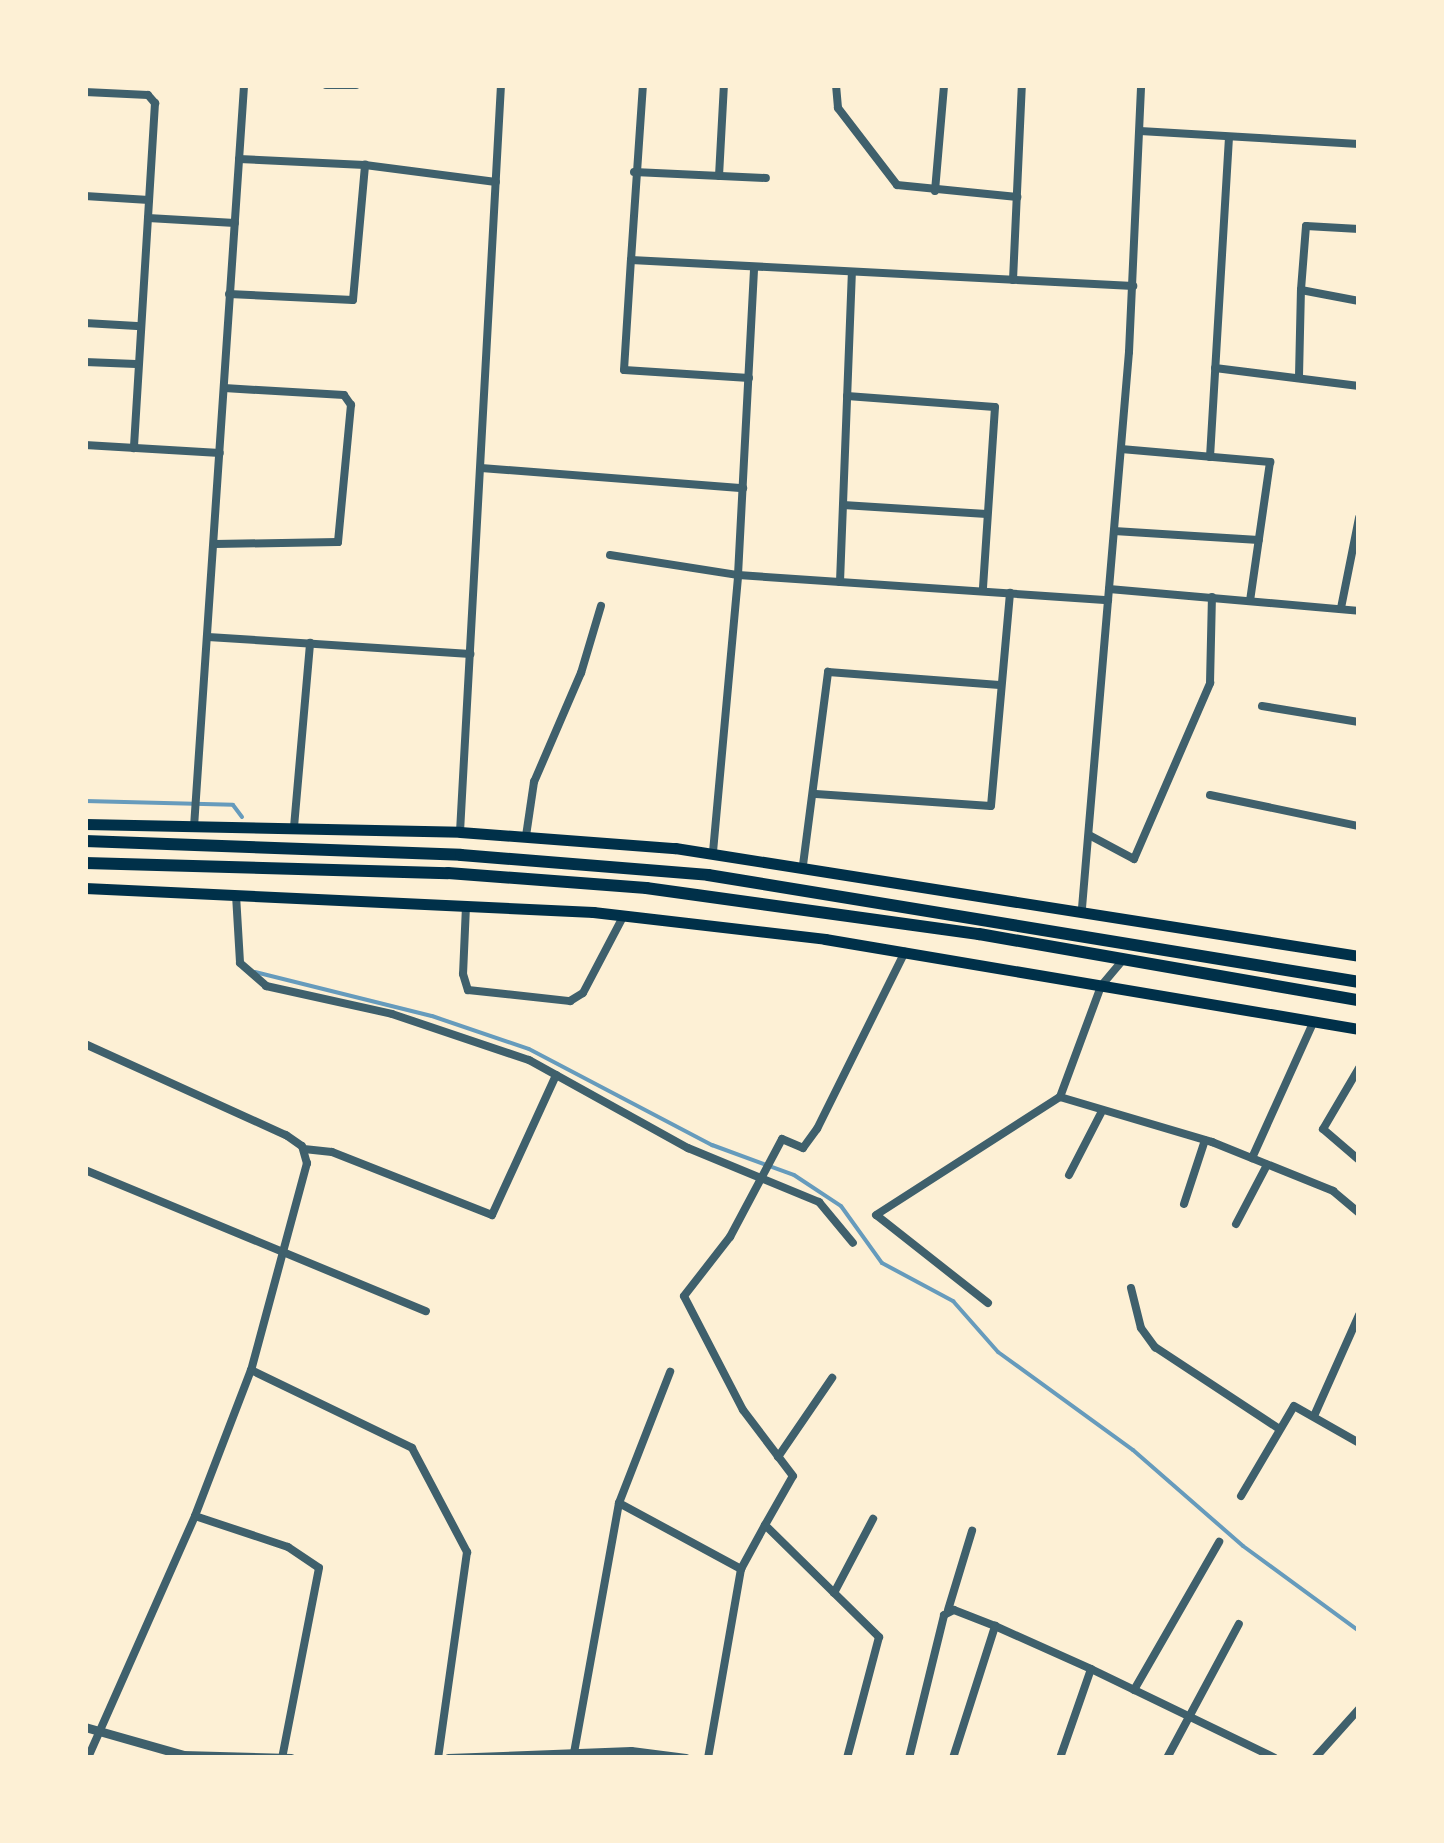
<!DOCTYPE html>
<html>
<head>
<meta charset="utf-8">
<style>
  body { margin:0 }
  #map { position:relative; width:1444px; height:1843px; overflow:hidden; background:#fdf0d5; font-family:"Noto Sans",sans-serif }
  div>[style] { position:absolute }
  .stream>* { height:4px; margin:-2px; padding:0 2px; transform-origin:2px; border-radius:2px; background:#669bbc }
  .minor>* { height:8px; margin:-4px; padding:0 4px; transform-origin:4px; border-radius:4px; background:#3f606c }
  .tertiary>* { height:9px; margin:-4.5px; padding:0 4.5px; transform-origin:4.5px; border-radius:4.5px; background:#3f606c }
  .primary>* { height:11px; margin:-5.5px; padding:0 5.5px; transform-origin:5.5px; border-radius:5.5px; background:#003049 }
  .trunk>* { height:12px; margin:-6px; padding:0 6px; transform-origin:6px; border-radius:6px; background:#003049 }
  span { translate:-50% -50%; white-space:nowrap; text-align:center; line-height:1.15; -webkit-text-stroke:8px #fdf0d5; paint-order:stroke }
  .frame { position:absolute; inset:0; border:88px solid #fdf0d5; pointer-events:none }
</style>
</head>
<body>
<div id="map">
  <div class="stream">
    <div style="left:85px;top:801px;width:148px;rotate:1.5deg"></div>
    <div style="left:233px;top:805px;width:15px;rotate:53deg"></div>
    <div style="left:255px;top:972px;width:182px;rotate:14deg"></div>
    <div style="left:432px;top:1016px;width:102px;rotate:18.8deg"></div>
    <div style="left:529px;top:1049px;width:207px;rotate:27.7deg"></div>
    <div style="left:712px;top:1145px;width:87px;rotate:20.1deg"></div>
    <div style="left:794px;top:1175px;width:56px;rotate:33.4deg"></div>
    <div style="left:841px;top:1206px;width:70px;rotate:54.3deg"></div>
    <div style="left:882px;top:1263px;width:81px;rotate:28.2deg"></div>
    <div style="left:953px;top:1301px;width:68px;rotate:48.6deg"></div>
    <div style="left:998px;top:1352px;width:167px;rotate:36deg"></div>
    <div style="left:1133px;top:1450px;width:146px;rotate:41.1deg"></div>
    <div style="left:1243px;top:1546px;width:144px;rotate:36.2deg"></div>
  </div>
  <div class="minor">
    <div style="left:326px;top:85px;width:30px"></div>
    <div style="left:836px;top:85px;width:23px;rotate:85deg"></div>
    <div style="left:838px;top:108px;width:97px;rotate:52.5deg"></div>
    <div style="left:897px;top:185px;width:121px;rotate:5.7deg"></div>
    <div style="left:85px;top:92px;width:63px;rotate:2.7deg"></div>
    <div style="left:148px;top:95px;width:11px;rotate:49deg"></div>
    <div style="left:155px;top:103px;width:346px;rotate:93.5deg"></div>
    <div style="left:1140px;top:131px;width:219px;rotate:3.4deg"></div>
    <div style="left:239px;top:159px;width:126px;rotate:2.7deg"></div>
    <div style="left:365px;top:165px;width:132px;rotate:7.4deg"></div>
    <div style="left:634px;top:172px;width:132px;rotate:2.6deg"></div>
    <div style="left:719px;top:176px;width:91px;rotate:-86.9deg"></div>
    <div style="left:935px;top:191px;width:106px;rotate:-85.1deg"></div>
    <div style="left:85px;top:196px;width:64px;rotate:3.6deg"></div>
    <div style="left:148px;top:218px;width:87px;rotate:3.3deg"></div>
    <div style="left:1359px;top:229px;width:53px;rotate:-176.8deg"></div>
    <div style="left:1306px;top:226px;width:64px;rotate:94.5deg"></div>
    <div style="left:1301px;top:290px;width:59px;rotate:10.7deg"></div>
    <div style="left:631px;top:260px;width:175px;rotate:-86.1deg"></div>
    <div style="left:1013px;top:280px;width:195px;rotate:-87.4deg"></div>
    <div style="left:229px;top:294px;width:124px;rotate:2.8deg"></div>
    <div style="left:353px;top:300px;width:136px;rotate:-84.9deg"></div>
    <div style="left:85px;top:323px;width:52px;rotate:3.3deg"></div>
    <div style="left:85px;top:362px;width:51px;rotate:2.2deg"></div>
    <div style="left:1215px;top:368px;width:145px;rotate:7.1deg"></div>
    <div style="left:1299px;top:376px;width:86px;rotate:-88.7deg"></div>
    <div style="left:749px;top:378px;width:125px;rotate:-176.3deg"></div>
    <div style="left:624px;top:370px;width:110px;rotate:-86.4deg"></div>
    <div style="left:631px;top:260px;width:503px;rotate:2.96deg"></div>
    <div style="left:847px;top:396px;width:148px;rotate:4.3deg"></div>
    <div style="left:995px;top:407px;width:183px;rotate:93.8deg"></div>
    <div style="left:85px;top:445px;width:135px;rotate:3.4deg"></div>
    <div style="left:1121px;top:449px;width:150px;rotate:5deg"></div>
    <div style="left:1270px;top:462px;width:140px;rotate:98.2deg"></div>
    <div style="left:1210px;top:457px;width:320px;rotate:-86.6deg"></div>
    <div style="left:481px;top:468px;width:263px;rotate:4.4deg"></div>
    <div style="left:843px;top:505px;width:144px;rotate:3.6deg"></div>
    <div style="left:1114px;top:531px;width:145px;rotate:3.6deg"></div>
    <div style="left:215px;top:544px;width:123px;rotate:-0.9deg"></div>
    <div style="left:338px;top:542px;width:138px;rotate:-84.6deg"></div>
    <div style="left:351px;top:405px;width:12px;rotate:-125deg"></div>
    <div style="left:344px;top:395px;width:120px;rotate:-176.7deg"></div>
    <div style="left:610px;top:555px;width:130px;rotate:8.9deg"></div>
    <div style="left:738px;top:575px;width:371px;rotate:3.9deg"></div>
    <div style="left:840px;top:582px;width:309px;rotate:-87.8deg"></div>
    <div style="left:1109px;top:589px;width:251px;rotate:5deg"></div>
    <div style="left:1341px;top:608px;width:92px;rotate:-78.7deg"></div>
    <div style="left:208px;top:637px;width:263px;rotate:3.7deg"></div>
    <div style="left:1262px;top:706px;width:98px;rotate:9.4deg"></div>
    <div style="left:816px;top:794px;width:175px;rotate:3.9deg"></div>
    <div style="left:991px;top:806px;width:214px;rotate:-84.9deg"></div>
    <div style="left:1210px;top:795px;width:152px;rotate:11.8deg"></div>
    <div style="left:194px;top:827px;width:744px;rotate:-86.14deg"></div>
    <div style="left:294px;top:827px;width:185px;rotate:-85deg"></div>
    <div style="left:460px;top:832px;width:748px;rotate:-86.86deg"></div>
    <div style="left:1089px;top:835px;width:51px;rotate:28.1deg"></div>
    <div style="left:1134px;top:859px;width:192px;rotate:-66.6deg"></div>
    <div style="left:1210px;top:683px;width:86px;rotate:-88.7deg"></div>
    <div style="left:526px;top:836px;width:55px;rotate:-81.6deg"></div>
    <div style="left:534px;top:782px;width:119px;rotate:-66.7deg"></div>
    <div style="left:581px;top:673px;width:70px;rotate:-73.4deg"></div>
    <div style="left:713px;top:852px;width:278px;rotate:-84.8deg"></div>
    <div style="left:738px;top:575px;width:307px;rotate:-87deg"></div>
    <div style="left:803px;top:865px;width:195px;rotate:-82.6deg"></div>
    <div style="left:828px;top:672px;width:172px;rotate:4.3deg"></div>
    <div style="left:236px;top:895px;width:68px;rotate:86.6deg"></div>
    <div style="left:240px;top:963px;width:35px;rotate:41deg"></div>
    <div style="left:266px;top:986px;width:129px;rotate:12.5deg"></div>
    <div style="left:392px;top:1014px;width:145px;rotate:18.6deg"></div>
    <div style="left:529px;top:1060px;width:182px;rotate:29deg"></div>
    <div style="left:688px;top:1148px;width:142px;rotate:22.4deg"></div>
    <div style="left:819px;top:1202px;width:53px;rotate:50.3deg"></div>
    <div style="left:466px;top:906px;width:68px;rotate:92.5deg"></div>
    <div style="left:463px;top:974px;width:17px;rotate:73deg"></div>
    <div style="left:468px;top:990px;width:103px;rotate:6.2deg"></div>
    <div style="left:570px;top:1001px;width:15px;rotate:-32deg"></div>
    <div style="left:583px;top:993px;width:88px;rotate:-62.3deg"></div>
    <div style="left:1082px;top:908px;width:558px;rotate:-85.17deg"></div>
    <div style="left:1129px;top:352px;width:267px;rotate:-87.4deg"></div>
    <div style="left:85px;top:1044px;width:221px;rotate:24.4deg"></div>
    <div style="left:286px;top:1135px;width:19px;rotate:35deg"></div>
    <div style="left:302px;top:1146px;width:18px;rotate:74deg"></div>
    <div style="left:307px;top:1163px;width:214px;rotate:105.1deg"></div>
    <div style="left:251px;top:1370px;width:156px;rotate:111deg"></div>
    <div style="left:195px;top:1516px;width:265px;rotate:113.9deg"></div>
    <div style="left:1359px;top:1068px;width:71px;rotate:120.5deg"></div>
    <div style="left:1323px;top:1129px;width:48px;rotate:40.7deg"></div>
    <div style="left:1060px;top:1097px;width:159px;rotate:16.5deg"></div>
    <div style="left:1212px;top:1142px;width:131px;rotate:22deg"></div>
    <div style="left:1333px;top:1191px;width:34px;rotate:40deg"></div>
    <div style="left:304px;top:1149px;width:28px;rotate:6deg"></div>
    <div style="left:332px;top:1152px;width:172px;rotate:21.5deg"></div>
    <div style="left:492px;top:1215px;width:154px;rotate:-65.4deg"></div>
    <div style="left:1252px;top:1158px;width:150px;rotate:-65.7deg"></div>
    <div style="left:85px;top:1170px;width:369px;rotate:22.5deg"></div>
    <div style="left:1069px;top:1175px;width:72px;rotate:-62.7deg"></div>
    <div style="left:1184px;top:1204px;width:67px;rotate:-71.8deg"></div>
    <div style="left:1236px;top:1224px;width:67px;rotate:-62.3deg"></div>
    <div style="left:1131px;top:1288px;width:41px;rotate:76deg"></div>
    <div style="left:1141px;top:1328px;width:24px;rotate:54deg"></div>
    <div style="left:1155px;top:1347px;width:147px;rotate:33.4deg"></div>
    <div style="left:988px;top:1303px;width:142px;rotate:-141.8deg"></div>
    <div style="left:876px;top:1215px;width:219px;rotate:-32.7deg"></div>
    <div style="left:1060px;top:1097px;width:118px;rotate:-69.7deg"></div>
    <div style="left:1101px;top:986px;width:33px;rotate:-50deg"></div>
    <div style="left:251px;top:1370px;width:179px;rotate:25.8deg"></div>
    <div style="left:412px;top:1448px;width:118px;rotate:62.1deg"></div>
    <div style="left:467px;top:1552px;width:208px;rotate:98deg"></div>
    <div style="left:1314px;top:1416px;width:111px;rotate:-66deg"></div>
    <div style="left:778px;top:1457px;width:96px;rotate:-55.6deg"></div>
    <div style="left:1241px;top:1496px;width:104px;rotate:-59.5deg"></div>
    <div style="left:1294px;top:1406px;width:75px;rotate:29.6deg"></div>
    <div style="left:619px;top:1503px;width:141px;rotate:-68.7deg"></div>
    <div style="left:195px;top:1516px;width:98px;rotate:18.4deg"></div>
    <div style="left:288px;top:1547px;width:37px;rotate:34deg"></div>
    <div style="left:319px;top:1568px;width:194px;rotate:101deg"></div>
    <div style="left:765px;top:1525px;width:56px;rotate:-60.3deg"></div>
    <div style="left:793px;top:1476px;width:83px;rotate:-127.1deg"></div>
    <div style="left:743px;top:1410px;width:128px;rotate:-117.4deg"></div>
    <div style="left:684px;top:1296px;width:75px;rotate:-52.1deg"></div>
    <div style="left:730px;top:1237px;width:111px;rotate:-62deg"></div>
    <div style="left:782px;top:1139px;width:23px;rotate:23deg"></div>
    <div style="left:803px;top:1148px;width:24px;rotate:-54deg"></div>
    <div style="left:817px;top:1129px;width:198px;rotate:-63.6deg"></div>
    <div style="left:741px;top:1569px;width:50px;rotate:-61.4deg"></div>
    <div style="left:765px;top:1525px;width:160px;rotate:44.5deg"></div>
    <div style="left:879px;top:1637px;width:125px;rotate:104.8deg"></div>
    <div style="left:834px;top:1593px;width:84px;rotate:-62.2deg"></div>
    <div style="left:948px;top:1610px;width:83px;rotate:-73.1deg"></div>
    <div style="left:1091px;top:1669px;width:204px;rotate:25.8deg"></div>
    <div style="left:1134px;top:1690px;width:171px;rotate:-60.1deg"></div>
    <div style="left:574px;top:1753px;width:254px;rotate:-79.8deg"></div>
    <div style="left:619px;top:1503px;width:139px;rotate:28.4deg"></div>
    <div style="left:741px;top:1569px;width:192px;rotate:99.9deg"></div>
    <div style="left:909px;top:1758px;width:147px;rotate:-76.2deg"></div>
    <div style="left:944px;top:1615px;width:11px;rotate:-27deg"></div>
    <div style="left:954px;top:1610px;width:44px;rotate:21.3deg"></div>
    <div style="left:953px;top:1758px;width:139px;rotate:-72.3deg"></div>
    <div style="left:995px;top:1626px;width:105px;rotate:24.1deg"></div>
    <div style="left:1091px;top:1669px;width:94px;rotate:109.2deg"></div>
    <div style="left:1167px;top:1758px;width:152px;rotate:-61.8deg"></div>
    <div style="left:1315px;top:1758px;width:66px;rotate:-48.1deg"></div>
  </div>
  <div class="tertiary">
    <div style="left:85px;top:1727px;width:102px;rotate:15.9deg"></div>
    <div style="left:183px;top:1755px;width:108px;rotate:1.6deg"></div>
    <div style="left:448px;top:1758px;width:183px;rotate:-2.2deg"></div>
    <div style="left:631px;top:1751px;width:55px;rotate:7.3deg"></div>
  </div>
  <div class="primary">
    <div style="left:85px;top:824px;width:375px;rotate:1.2deg"></div>
    <div style="left:460px;top:832px;width:216px;rotate:4.3deg"></div>
    <div style="left:675px;top:848px;width:692px;rotate:8.97deg"></div>
    <div style="left:85px;top:888px;width:509px;rotate:2.7deg"></div>
    <div style="left:593px;top:912px;width:234px;rotate:6.6deg"></div>
    <div style="left:825px;top:939px;width:542px;rotate:9.57deg"></div>
  </div>
  <div class="trunk">
    <div style="left:85px;top:841px;width:376px;rotate:2.1deg"></div>
    <div style="left:461px;top:855px;width:248px;rotate:4.6deg"></div>
    <div style="left:708px;top:875px;width:660px;rotate:9.33deg"></div>
    <div style="left:85px;top:863px;width:363px;rotate:1.6deg"></div>
    <div style="left:448px;top:873px;width:199px;rotate:4.3deg"></div>
    <div style="left:646px;top:888px;width:336px;rotate:7.9deg"></div>
    <div style="left:979px;top:934px;width:386px;rotate:9.9deg"></div>
  </div>
  <div class="frame"></div>
</div>
</body>
</html>
